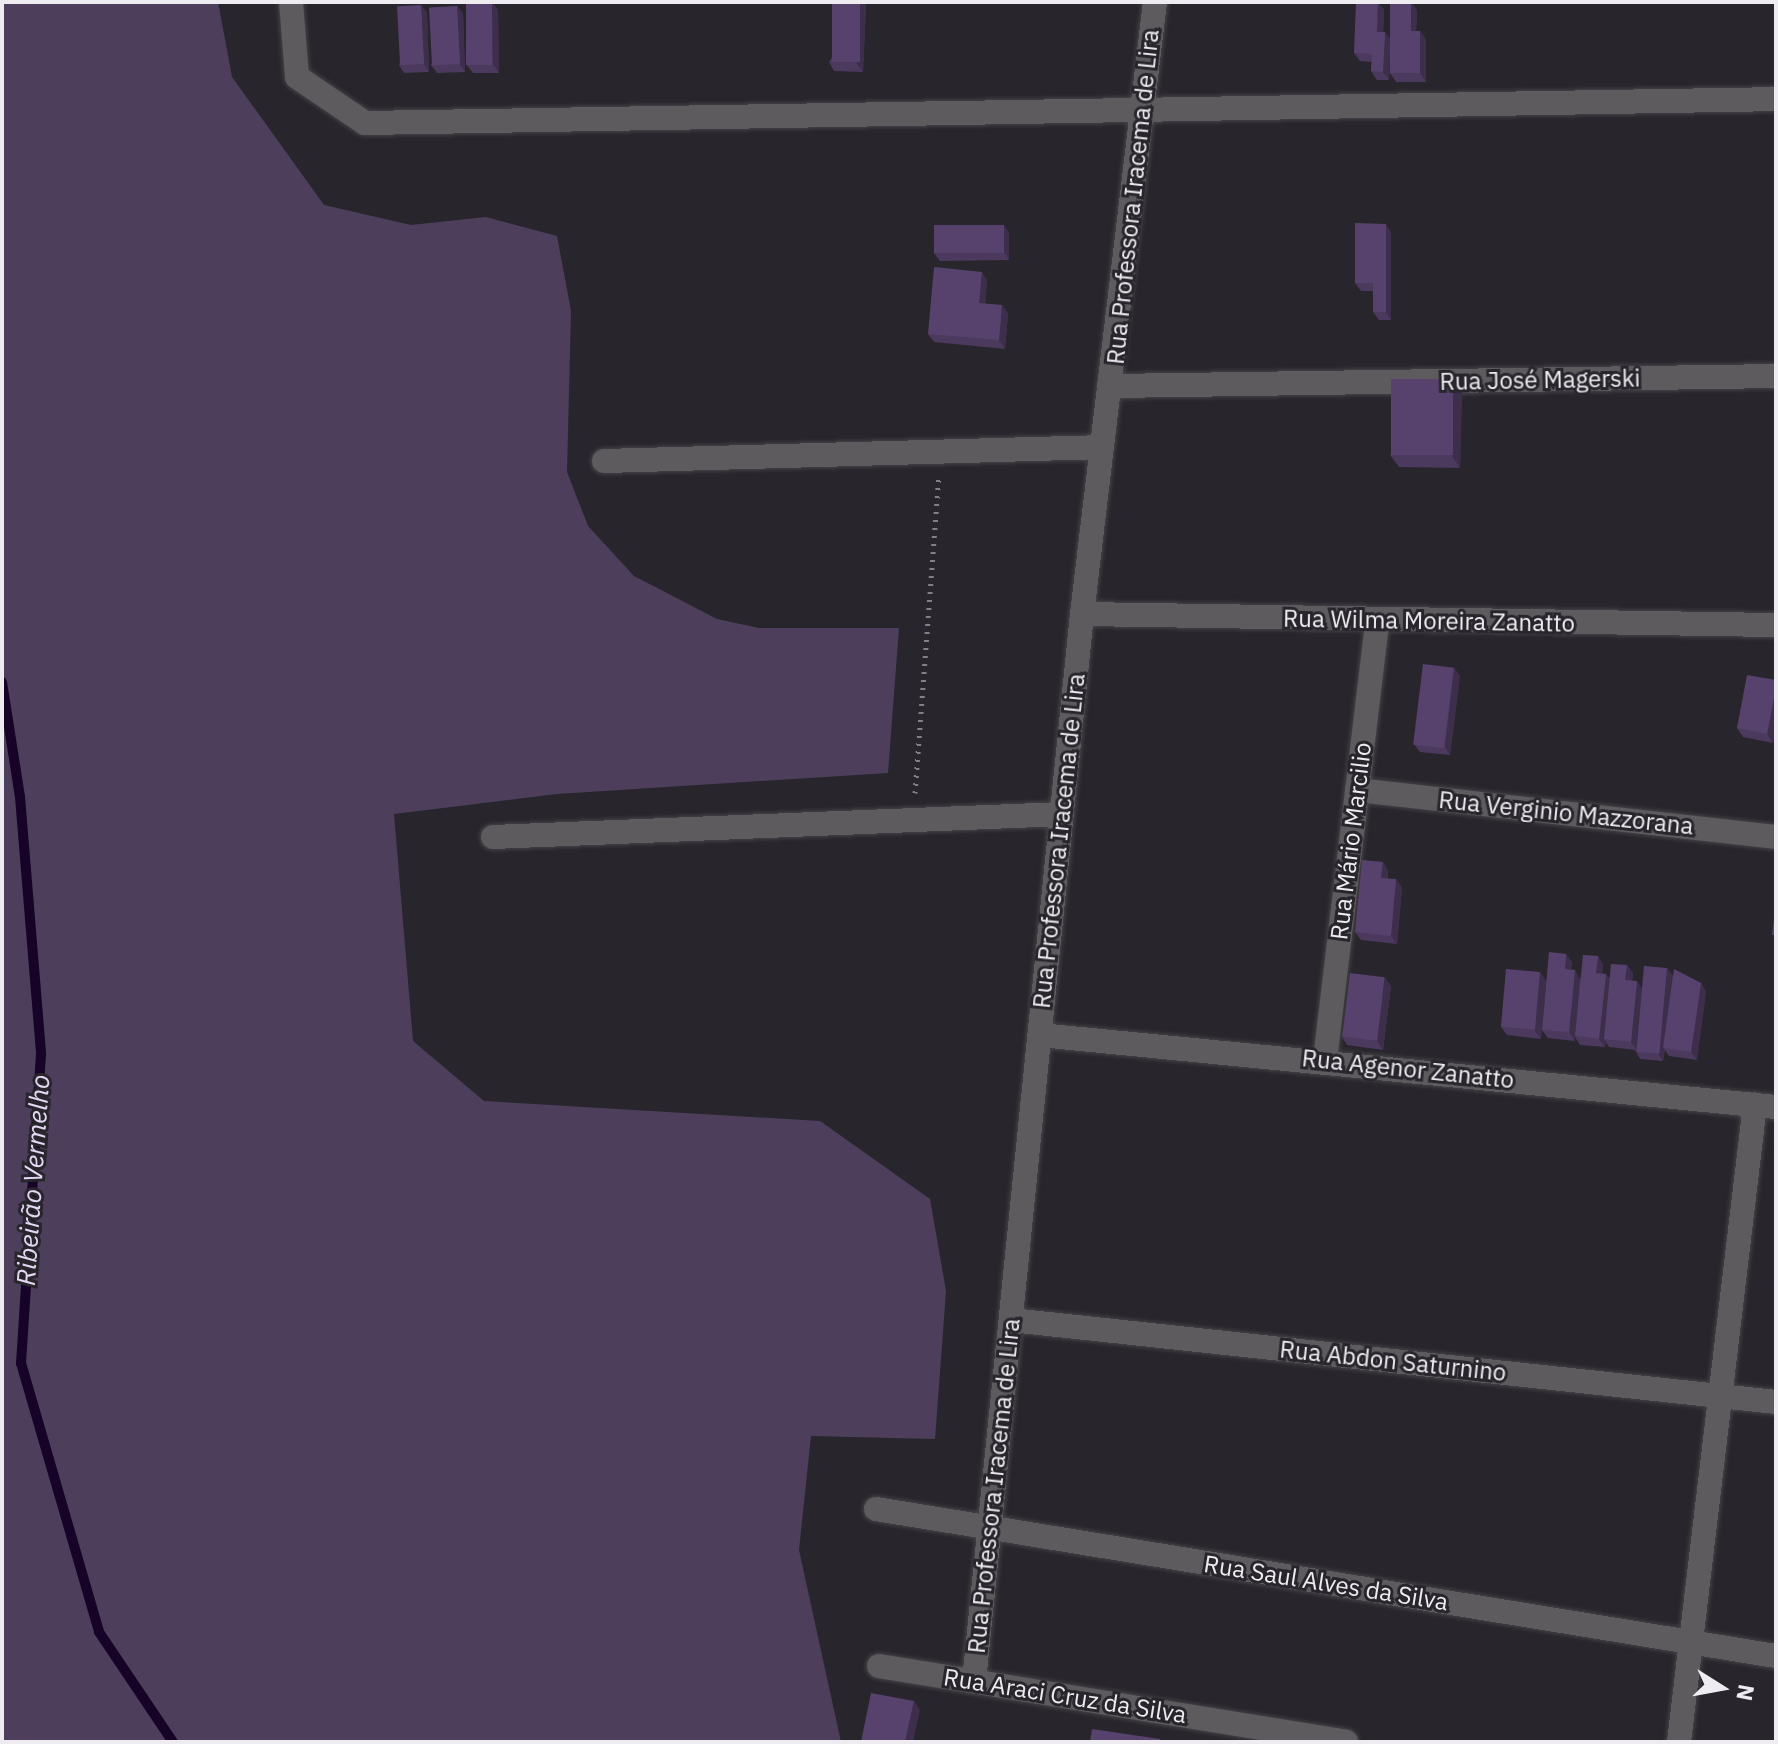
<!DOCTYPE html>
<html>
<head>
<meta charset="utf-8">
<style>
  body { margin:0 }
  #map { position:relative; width:1778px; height:1744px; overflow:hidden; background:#28262c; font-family:"IBM Plex Sans",sans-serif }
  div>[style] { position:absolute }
  .green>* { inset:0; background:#4d3f5c }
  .stream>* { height:10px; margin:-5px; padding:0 5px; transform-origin:5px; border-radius:5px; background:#160327 }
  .path>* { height:5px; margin-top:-2.5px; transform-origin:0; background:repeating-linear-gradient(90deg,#838186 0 2px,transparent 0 8px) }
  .roads { filter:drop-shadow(0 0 2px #444247) drop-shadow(0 0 2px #444247) }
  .street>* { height:24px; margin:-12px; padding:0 12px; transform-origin:12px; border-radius:12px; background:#5d5b5e }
  .wall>* { inset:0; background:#4b395e }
  .shaded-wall>* { inset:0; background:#3d2e4c }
  .building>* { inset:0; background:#57426d; transform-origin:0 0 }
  span { translate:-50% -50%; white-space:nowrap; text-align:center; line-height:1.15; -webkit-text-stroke:6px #28262c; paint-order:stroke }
  .street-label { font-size:24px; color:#eeecf0 }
  .water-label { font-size:26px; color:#e5d8f5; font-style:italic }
  .frame { position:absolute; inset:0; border:4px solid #eeecf0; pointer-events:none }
  .north { position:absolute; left:1682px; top:1648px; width:80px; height:80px; -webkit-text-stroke:6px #28262c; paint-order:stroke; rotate:101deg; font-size:22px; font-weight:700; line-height:32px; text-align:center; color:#eeecf0 }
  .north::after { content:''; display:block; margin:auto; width:28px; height:36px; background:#eeecf0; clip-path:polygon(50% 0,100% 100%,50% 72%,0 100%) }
</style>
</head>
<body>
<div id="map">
  <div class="green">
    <div style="clip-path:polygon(2px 2px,218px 2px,232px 77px,324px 205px,411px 225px,486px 217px,557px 236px,571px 311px,567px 472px,588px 526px,634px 576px,717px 619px,759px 628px,899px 628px,888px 773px,557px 794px,394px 814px,413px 1041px,484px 1101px,820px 1121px,930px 1199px,946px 1291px,935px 1439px,811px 1436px,799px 1550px,841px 1742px,2px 1742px)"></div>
  </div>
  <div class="stream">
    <div style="left:2px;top:682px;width:116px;rotate:81.1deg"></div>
    <div style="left:20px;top:797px;width:258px;rotate:85.3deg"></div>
    <div style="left:41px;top:1054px;width:310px;rotate:93.7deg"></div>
    <div style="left:21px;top:1363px;width:280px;rotate:73.8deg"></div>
    <div style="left:99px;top:1632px;width:133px;rotate:56.1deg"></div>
  </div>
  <div class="path">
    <div style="left:915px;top:793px;width:318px;rotate:-85.7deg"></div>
  </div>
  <div class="roads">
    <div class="street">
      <div style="left:291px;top:2px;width:75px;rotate:85.4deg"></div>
      <div style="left:297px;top:77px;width:82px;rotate:34.1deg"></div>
      <div style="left:365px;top:123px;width:1411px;rotate:-0.97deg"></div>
      <div style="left:1112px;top:386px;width:664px;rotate:-0.86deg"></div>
      <div style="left:604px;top:461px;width:498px;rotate:-1.6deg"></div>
      <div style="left:1082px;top:614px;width:694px;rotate:0.91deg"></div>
      <div style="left:1357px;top:790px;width:422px;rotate:6.4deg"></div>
      <div style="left:493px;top:837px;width:569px;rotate:-2.31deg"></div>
      <div style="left:1040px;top:1035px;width:740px;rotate:5.59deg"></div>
      <div style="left:1325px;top:1060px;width:441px;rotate:-83.2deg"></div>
      <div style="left:1011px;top:1320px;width:769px;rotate:6.12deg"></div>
      <div style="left:876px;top:1509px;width:912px;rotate:9.28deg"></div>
      <div style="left:879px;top:1666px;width:473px;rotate:9.2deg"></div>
      <div style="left:974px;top:1681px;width:1072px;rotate:-84.22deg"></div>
      <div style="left:1082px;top:614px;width:616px;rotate:-83.2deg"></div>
      <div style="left:1679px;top:1742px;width:642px;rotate:-83.2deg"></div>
    </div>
  </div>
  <div class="wall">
    <div style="clip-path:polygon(492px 2px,498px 10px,499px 73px,473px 73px,467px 65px)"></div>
    <div style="clip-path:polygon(421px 5px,427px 13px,429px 72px,404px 73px,399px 65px)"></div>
    <div style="clip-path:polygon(866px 5px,863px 72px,834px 71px,829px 62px)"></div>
    <div style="clip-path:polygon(457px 6px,463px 14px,465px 72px,437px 73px,431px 65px)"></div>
    <div style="clip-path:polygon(1384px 9px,1383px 32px,1385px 32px,1390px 40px,1417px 10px,1416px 31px,1420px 31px,1426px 40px,1426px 82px,1396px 82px,1390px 73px,1390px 54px,1389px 80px,1377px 80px,1371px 71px,1372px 62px,1360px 61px,1354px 53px)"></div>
    <div style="clip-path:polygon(1391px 232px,1391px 320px,1379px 320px,1373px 312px,1373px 291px,1361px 291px,1355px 283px)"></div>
    <div style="clip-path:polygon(1009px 233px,1009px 260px,940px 261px,934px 253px)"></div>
    <div style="clip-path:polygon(987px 280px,985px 303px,1008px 313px,1005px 349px,934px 342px,928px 334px)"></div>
    <div style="clip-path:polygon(1453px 379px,1462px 392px,1460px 468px,1399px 467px,1390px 455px)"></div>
    <div style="clip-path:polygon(1454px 668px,1460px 676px,1450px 755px,1420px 752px,1414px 744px)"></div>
    <div style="clip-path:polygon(1776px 680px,1776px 727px,1773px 743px,1743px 737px,1737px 728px)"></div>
    <div style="clip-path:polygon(1388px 870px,1388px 879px,1396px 879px,1402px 888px,1397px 944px,1361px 940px,1355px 932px)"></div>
    <div style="clip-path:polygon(1566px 954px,1572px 962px,1571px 970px,1580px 979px,1598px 956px,1603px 965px,1602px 974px,1606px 974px,1610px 979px,1627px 965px,1633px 973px,1632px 981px,1642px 988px,1667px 968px,1673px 976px,1701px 983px,1706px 992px,1697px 1060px,1669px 1056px,1665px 1050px,1663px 1061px,1640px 1059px,1635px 1050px,1609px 1047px,1606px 1042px,1605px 1047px,1580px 1045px,1575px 1037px,1575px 1041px,1548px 1038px,1542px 1030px)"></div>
    <div style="clip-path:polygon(1540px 972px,1546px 981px,1541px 1039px,1507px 1035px,1501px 1027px)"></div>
    <div style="clip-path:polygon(1391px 986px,1383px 1050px,1347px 1045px,1342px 1037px)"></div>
  </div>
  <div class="shaded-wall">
    <div style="clip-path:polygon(492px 2px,498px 10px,499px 73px,493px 64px)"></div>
    <div style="clip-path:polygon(860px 2px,864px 2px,866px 5px,863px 72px,857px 64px)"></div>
    <div style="clip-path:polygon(1378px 2px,1384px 9px,1383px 40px,1377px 32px)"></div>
    <div style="clip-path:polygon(1411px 2px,1417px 10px,1416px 40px,1411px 31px)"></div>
    <div style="clip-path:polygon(421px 5px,427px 13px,429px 72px,424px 64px)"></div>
    <div style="clip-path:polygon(457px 6px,463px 14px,465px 72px,460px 64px)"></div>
    <div style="clip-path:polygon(1420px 31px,1426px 40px,1426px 82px,1420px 73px)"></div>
    <div style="clip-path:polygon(1385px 32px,1391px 40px,1389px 80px,1383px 72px)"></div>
    <div style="clip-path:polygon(1386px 224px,1391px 232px,1391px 320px,1386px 312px)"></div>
    <div style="clip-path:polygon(1004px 225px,1009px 233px,1009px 260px,1004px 252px)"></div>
    <div style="clip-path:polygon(982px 272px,987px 280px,985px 311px,979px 303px)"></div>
    <div style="clip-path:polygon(1002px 305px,1008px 313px,1005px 349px,999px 340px)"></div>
    <div style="clip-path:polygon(1453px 379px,1462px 392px,1460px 468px,1452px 456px)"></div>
    <div style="clip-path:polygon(1454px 668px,1460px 676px,1450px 755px,1445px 747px)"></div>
    <div style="clip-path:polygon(1776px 687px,1776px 727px,1773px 743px,1767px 734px)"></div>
    <div style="clip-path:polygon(1383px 862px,1388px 870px,1387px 886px,1381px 878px)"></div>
    <div style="clip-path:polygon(1396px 879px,1402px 888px,1397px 944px,1391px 936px)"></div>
    <div style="clip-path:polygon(1566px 954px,1572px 962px,1570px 978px,1565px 969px)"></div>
    <div style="clip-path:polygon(1598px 956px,1603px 965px,1602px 981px,1596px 973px)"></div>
    <div style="clip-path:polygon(1627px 965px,1633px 973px,1631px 988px,1625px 980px)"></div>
    <div style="clip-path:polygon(1667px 968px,1673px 976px,1663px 1061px,1658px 1053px)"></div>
    <div style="clip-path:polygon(1575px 970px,1580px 979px,1575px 1041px,1569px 1032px)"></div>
    <div style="clip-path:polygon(1540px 972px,1546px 981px,1541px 1039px,1535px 1031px)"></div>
    <div style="clip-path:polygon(1606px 974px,1612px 982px,1604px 1039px,1606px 1042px,1605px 1047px,1599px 1039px)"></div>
    <div style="clip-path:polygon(1385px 977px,1391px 986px,1383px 1050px,1377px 1041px)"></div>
    <div style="clip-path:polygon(1637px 981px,1643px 990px,1637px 1050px,1631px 1042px)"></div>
    <div style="clip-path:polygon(1701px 983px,1706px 992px,1697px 1060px,1691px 1052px)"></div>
    <div style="clip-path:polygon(914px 1701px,920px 1710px,913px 1742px,905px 1742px)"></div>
  </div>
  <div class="building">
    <div style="left:466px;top:2px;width:26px;height:63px"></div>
    <div style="left:832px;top:2px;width:28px;height:60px"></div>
    <div style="clip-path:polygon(1356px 2px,1378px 2px,1377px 32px,1385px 32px,1383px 72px,1371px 71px,1372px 54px,1354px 53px)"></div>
    <div style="clip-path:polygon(1390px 2px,1411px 2px,1411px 31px,1420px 31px,1420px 73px,1390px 73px)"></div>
    <div style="left:421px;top:5px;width:59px;height:24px;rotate:87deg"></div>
    <div style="left:457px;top:6px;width:58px;height:28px;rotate:87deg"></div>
    <div style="clip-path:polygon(1355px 223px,1386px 224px,1386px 312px,1373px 312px,1373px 283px,1355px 283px)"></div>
    <div style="left:934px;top:225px;width:70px;height:28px"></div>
    <div style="clip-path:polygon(934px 267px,982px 272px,979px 303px,1002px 305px,999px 340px,928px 334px)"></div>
    <div style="left:1391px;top:379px;width:62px;height:76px"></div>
    <div style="left:1423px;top:664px;width:31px;height:81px;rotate:7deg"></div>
    <div style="clip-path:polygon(1747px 675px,1776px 680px,1776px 687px,1767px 734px,1737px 728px)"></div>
    <div style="clip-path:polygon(1362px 860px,1383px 862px,1381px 878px,1396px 879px,1391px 936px,1355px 932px)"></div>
    <div style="clip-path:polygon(1776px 902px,1776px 935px,1772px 935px)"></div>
    <div style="clip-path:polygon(1549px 952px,1566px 954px,1565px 969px,1575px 970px,1569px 1032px,1542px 1030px)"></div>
    <div style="clip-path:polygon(1583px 955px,1598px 956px,1596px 973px,1606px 974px,1599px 1039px,1575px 1036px)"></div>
    <div style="clip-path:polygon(1611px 964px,1627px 965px,1625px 980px,1637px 981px,1631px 1042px,1604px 1039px)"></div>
    <div style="left:1644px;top:966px;width:23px;height:86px;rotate:5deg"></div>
    <div style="left:1506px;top:969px;width:34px;height:58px;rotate:5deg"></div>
    <div style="clip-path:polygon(1674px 969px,1701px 983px,1691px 1052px,1663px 1048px)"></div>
    <div style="left:1350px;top:973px;width:35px;height:64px;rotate:7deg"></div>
    <div style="clip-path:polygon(871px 1693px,914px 1701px,905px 1742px,861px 1742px)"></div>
    <div style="clip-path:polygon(1092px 1729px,1160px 1739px,1160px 1742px,1090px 1742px)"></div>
  </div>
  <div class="street-label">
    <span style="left:1133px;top:197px;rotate:-84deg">Rua Professora Iracema de Lira</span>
    <span style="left:1540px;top:380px;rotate:-1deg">Rua José Magerski</span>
    <span style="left:1429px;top:621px;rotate:1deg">Rua Wilma Moreira Zanatto</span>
    <span style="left:1566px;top:813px;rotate:6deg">Rua Verginio Mazzorana</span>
    <span style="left:1059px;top:841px;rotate:-84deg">Rua Professora Iracema de Lira</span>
    <span style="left:1351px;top:841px;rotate:-83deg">Rua Mário Marcilio</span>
    <span style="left:1408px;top:1069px;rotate:6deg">Rua Agenor Zanatto</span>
    <span style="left:1393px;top:1361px;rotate:6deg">Rua Abdon Saturnino</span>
    <span style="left:994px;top:1486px;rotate:-84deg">Rua Professora Iracema de Lira</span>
    <span style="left:1326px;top:1583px;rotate:9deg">Rua Saul Alves da Silva</span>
    <span style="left:1065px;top:1696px;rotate:9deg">Rua Araci Cruz da Silva</span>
  </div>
  <div class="water-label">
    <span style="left:33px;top:1180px;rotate:-86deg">Ribeirão Vermelho</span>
  </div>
  <div class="frame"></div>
  <div class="north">N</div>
</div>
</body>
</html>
